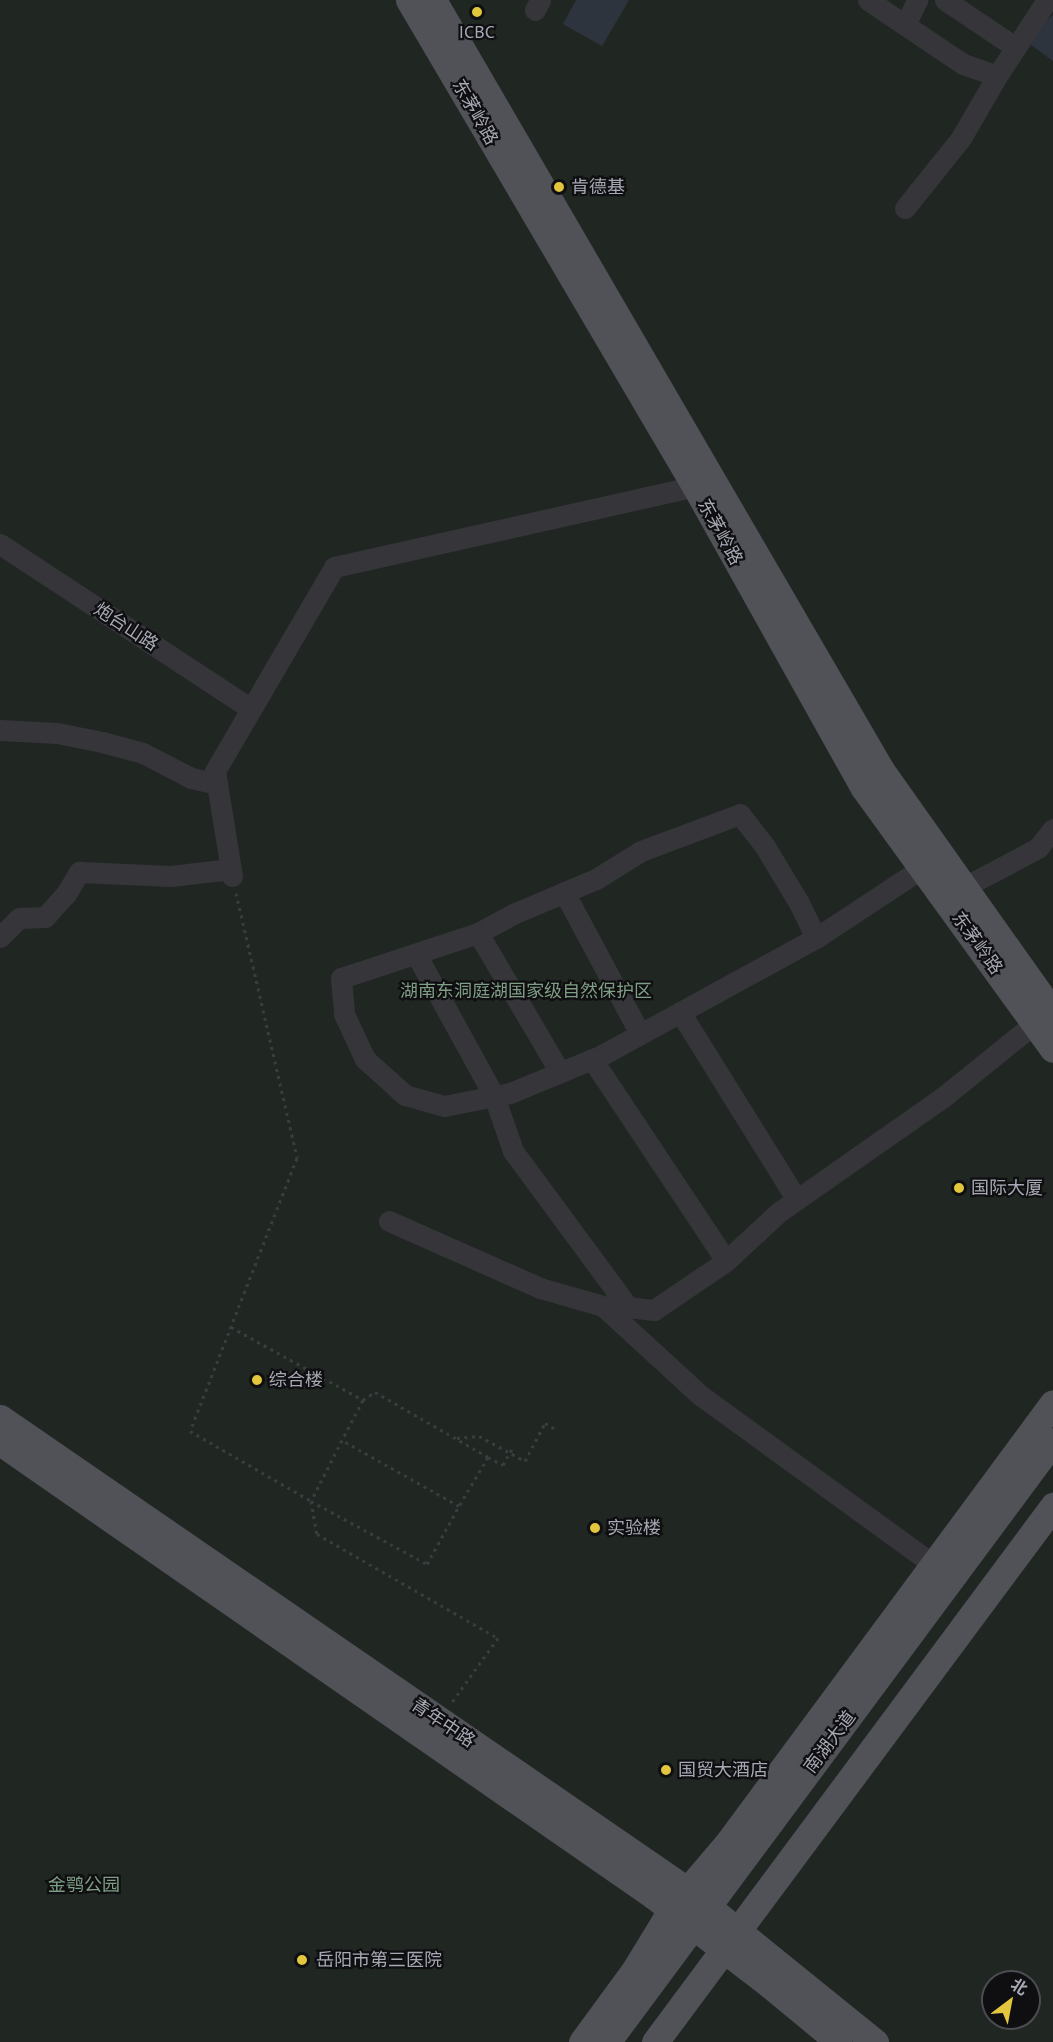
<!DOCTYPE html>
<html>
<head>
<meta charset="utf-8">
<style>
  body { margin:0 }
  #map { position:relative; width:1053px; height:2042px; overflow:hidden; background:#141315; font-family:"PT Sans","Noto Sans SC",sans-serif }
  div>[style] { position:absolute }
  .green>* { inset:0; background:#202722 }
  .water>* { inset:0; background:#2e343d }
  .path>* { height:3px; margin-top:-1.5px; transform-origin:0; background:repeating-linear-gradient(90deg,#3b3c40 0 3px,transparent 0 7.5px) }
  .minor>* { height:21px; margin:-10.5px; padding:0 10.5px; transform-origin:10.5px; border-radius:10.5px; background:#35353a }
  .major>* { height:27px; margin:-13.5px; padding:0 13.5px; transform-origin:13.5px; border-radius:13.5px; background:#515158 }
  .major-bridge>* { height:27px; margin:-13.5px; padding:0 13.5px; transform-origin:13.5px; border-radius:13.5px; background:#515158 }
  .dots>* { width:16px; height:16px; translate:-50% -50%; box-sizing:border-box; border:3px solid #0f0e10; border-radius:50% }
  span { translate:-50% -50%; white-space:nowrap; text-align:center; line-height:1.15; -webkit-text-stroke:4.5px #0f0e10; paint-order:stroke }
  .poi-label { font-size:18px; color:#a6a8b4 }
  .left { translate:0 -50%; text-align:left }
  .street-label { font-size:18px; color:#a6a8b4 }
  .park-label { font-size:18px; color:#7f9e86 }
  .north { position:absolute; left:981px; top:1970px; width:60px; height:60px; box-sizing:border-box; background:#0f0e10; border:2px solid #4b4c52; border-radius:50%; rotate:32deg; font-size:16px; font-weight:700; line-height:24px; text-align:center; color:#a6a8b4 }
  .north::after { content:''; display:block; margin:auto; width:21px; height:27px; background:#e2c63e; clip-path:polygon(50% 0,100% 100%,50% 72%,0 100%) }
</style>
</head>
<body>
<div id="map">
  <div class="green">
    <div style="clip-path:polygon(evenodd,0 0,1053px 0,1053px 2042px,0 2042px,0 0,993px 1982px,1029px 1982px,1029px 2018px,993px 2018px,993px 1982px)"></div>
  </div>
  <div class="water">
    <div style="clip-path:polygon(576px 0,629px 0,602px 46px,563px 24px)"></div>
    <div style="clip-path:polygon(1053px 15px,1053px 61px,1031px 45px,1036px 29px)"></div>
  </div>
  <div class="path">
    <div style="left:236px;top:893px;width:272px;rotate:77deg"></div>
    <div style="left:297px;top:1158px;width:293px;rotate:111.4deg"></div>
    <div style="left:190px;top:1431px;width:140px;rotate:30deg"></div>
    <div style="left:311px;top:1501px;width:34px;rotate:80deg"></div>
    <div style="left:317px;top:1534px;width:209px;rotate:29.9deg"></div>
    <div style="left:498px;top:1638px;width:79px;rotate:125.7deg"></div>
    <div style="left:231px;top:1327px;width:151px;rotate:28.9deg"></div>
    <div style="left:363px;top:1400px;width:45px;rotate:117.7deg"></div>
    <div style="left:342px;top:1440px;width:68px;rotate:116.9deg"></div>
    <div style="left:311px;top:1501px;width:132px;rotate:28.5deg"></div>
    <div style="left:427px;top:1564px;width:66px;rotate:-61.1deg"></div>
    <div style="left:459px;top:1506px;width:134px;rotate:-150.6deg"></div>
    <div style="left:363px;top:1400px;width:14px;rotate:-34deg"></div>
    <div style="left:375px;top:1392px;width:130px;rotate:29.9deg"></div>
    <div style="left:488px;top:1457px;width:57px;rotate:120.6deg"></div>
    <div style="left:457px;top:1438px;width:22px;rotate:-5deg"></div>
    <div style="left:479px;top:1436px;width:52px;rotate:28.5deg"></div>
    <div style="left:525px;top:1461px;width:43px;rotate:-62.2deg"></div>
    <div style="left:545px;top:1423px;width:14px;rotate:30deg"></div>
    <div style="left:488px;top:1457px;width:17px;rotate:28deg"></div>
    <div style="left:503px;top:1465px;width:21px;rotate:-61deg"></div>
  </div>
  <div class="minor">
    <div style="left:868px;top:0;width:115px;rotate:34deg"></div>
    <div style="left:963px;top:64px;width:36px;rotate:19deg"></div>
    <div style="left:997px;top:76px;width:91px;rotate:-56.7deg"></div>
    <div style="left:945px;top:0;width:84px;rotate:33.9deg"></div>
    <div style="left:535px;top:10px;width:11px;rotate:-63deg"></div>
    <div style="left:905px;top:25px;width:28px;rotate:-64deg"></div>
    <div style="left:905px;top:208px;width:90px;rotate:-51.3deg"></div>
    <div style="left:961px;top:138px;width:72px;rotate:-59.9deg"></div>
    <div style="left:0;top:544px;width:300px;rotate:33.3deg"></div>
    <div style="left:0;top:730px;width:57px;rotate:3deg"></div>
    <div style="left:57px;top:733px;width:46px;rotate:11.3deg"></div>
    <div style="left:102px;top:742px;width:42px;rotate:15deg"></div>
    <div style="left:143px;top:753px;width:54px;rotate:27.5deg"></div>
    <div style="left:191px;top:778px;width:27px;rotate:13deg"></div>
    <div style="left:232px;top:876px;width:106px;rotate:-99.2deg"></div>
    <div style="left:215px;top:771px;width:236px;rotate:-59.7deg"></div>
    <div style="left:334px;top:567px;width:370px;rotate:-12.6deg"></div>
    <div style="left:964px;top:887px;width:84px;rotate:-27.8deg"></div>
    <div style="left:1038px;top:848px;width:24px;rotate:-52deg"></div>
    <div style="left:564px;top:892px;width:161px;rotate:61.8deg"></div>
    <div style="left:478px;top:933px;width:161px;rotate:59.5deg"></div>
    <div style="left:0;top:937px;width:27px;rotate:-45deg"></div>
    <div style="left:19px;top:918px;width:26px;rotate:-2deg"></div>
    <div style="left:45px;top:917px;width:31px;rotate:-48deg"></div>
    <div style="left:66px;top:894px;width:26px;rotate:-59deg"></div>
    <div style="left:79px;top:872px;width:92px;rotate:2.5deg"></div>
    <div style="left:171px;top:876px;width:60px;rotate:-6.7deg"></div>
    <div style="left:816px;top:938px;width:39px;rotate:-116deg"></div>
    <div style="left:799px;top:903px;width:68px;rotate:-121.1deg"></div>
    <div style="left:764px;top:845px;width:39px;rotate:-128deg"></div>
    <div style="left:740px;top:814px;width:106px;rotate:159.5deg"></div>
    <div style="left:641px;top:851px;width:53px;rotate:148.1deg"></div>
    <div style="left:596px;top:879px;width:88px;rotate:157.2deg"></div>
    <div style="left:515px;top:913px;width:42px;rotate:151.6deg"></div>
    <div style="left:478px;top:933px;width:144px;rotate:161.8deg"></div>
    <div style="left:341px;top:978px;width:36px;rotate:85deg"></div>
    <div style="left:344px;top:1014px;width:50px;rotate:65deg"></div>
    <div style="left:365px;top:1059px;width:54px;rotate:42deg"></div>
    <div style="left:405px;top:1095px;width:41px;rotate:15.8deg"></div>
    <div style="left:444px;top:1106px;width:67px;rotate:-11.1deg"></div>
    <div style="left:510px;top:1093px;width:100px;rotate:-22.4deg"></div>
    <div style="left:602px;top:1055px;width:244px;rotate:-28.7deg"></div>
    <div style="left:816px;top:938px;width:127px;rotate:-33.4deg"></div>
    <div style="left:416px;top:954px;width:162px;rotate:61.2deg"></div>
    <div style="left:494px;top:1096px;width:58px;rotate:70.9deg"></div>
    <div style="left:513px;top:1151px;width:194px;rotate:53.6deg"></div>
    <div style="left:628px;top:1307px;width:26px;rotate:7deg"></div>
    <div style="left:654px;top:1310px;width:87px;rotate:-34.2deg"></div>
    <div style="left:726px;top:1261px;width:72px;rotate:-42.8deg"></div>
    <div style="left:779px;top:1212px;width:199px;rotate:-35deg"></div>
    <div style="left:942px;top:1098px;width:119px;rotate:-38.9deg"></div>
    <div style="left:680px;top:1012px;width:221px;rotate:58.1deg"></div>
    <div style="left:592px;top:1059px;width:242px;rotate:56.4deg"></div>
    <div style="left:389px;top:1221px;width:165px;rotate:23.9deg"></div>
    <div style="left:540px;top:1288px;width:66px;rotate:15.9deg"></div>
    <div style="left:603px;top:1306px;width:132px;rotate:42.5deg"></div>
    <div style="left:700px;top:1395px;width:288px;rotate:36deg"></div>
  </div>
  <div class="major">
    <div style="left:409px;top:0;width:564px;rotate:59.52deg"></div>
    <div style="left:695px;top:486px;width:346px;rotate:60.8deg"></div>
    <div style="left:864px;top:788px;width:322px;rotate:54.1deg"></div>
    <div style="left:433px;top:0;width:891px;rotate:59.81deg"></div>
    <div style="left:881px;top:770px;width:298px;rotate:54.7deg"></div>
    <div style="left:0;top:1418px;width:834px;rotate:34.49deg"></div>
    <div style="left:687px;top:1890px;width:242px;rotate:39deg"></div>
    <div style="left:0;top:1442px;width:796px;rotate:34.77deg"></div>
    <div style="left:654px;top:1896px;width:146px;rotate:37.5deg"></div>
    <div style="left:770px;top:1985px;width:89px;rotate:39.6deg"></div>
    <div style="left:675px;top:1905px;width:80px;rotate:-49.6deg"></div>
    <div style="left:727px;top:1844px;width:548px;rotate:-53.53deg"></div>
    <div style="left:582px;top:2042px;width:88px;rotate:-53.8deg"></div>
    <div style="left:634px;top:1971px;width:57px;rotate:-58.5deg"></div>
    <div style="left:607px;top:2042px;width:748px;rotate:-53.42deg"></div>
    <div style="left:655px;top:2042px;width:668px;rotate:-53.4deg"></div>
  </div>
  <div class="major-bridge">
    <div style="left:664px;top:1922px;width:16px;rotate:-60deg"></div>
  </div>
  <div class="dots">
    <div style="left:477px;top:12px;background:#e2c63e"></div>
    <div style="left:559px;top:187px;background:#e2c63e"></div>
    <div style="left:959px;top:1188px;background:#e2c63e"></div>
    <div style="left:257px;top:1380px;background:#e2c63e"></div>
    <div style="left:595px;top:1528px;background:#e2c63e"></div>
    <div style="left:666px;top:1770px;background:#e2c63e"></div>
    <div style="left:302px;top:1960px;background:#e2c63e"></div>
  </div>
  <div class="poi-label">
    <span style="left:477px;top:32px">ICBC</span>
    <span class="left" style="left:571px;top:187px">肯德基</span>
    <span class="left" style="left:971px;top:1188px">国际大厦</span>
    <span class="left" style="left:269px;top:1380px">综合楼</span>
    <span class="left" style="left:607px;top:1528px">实验楼</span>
    <span class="left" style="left:678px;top:1770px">国贸大酒店</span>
    <span class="left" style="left:316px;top:1960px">岳阳市第三医院</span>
  </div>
  <div class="street-label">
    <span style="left:475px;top:112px;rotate:60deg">东茅岭路</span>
    <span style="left:720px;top:532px;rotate:61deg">东茅岭路</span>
    <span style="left:126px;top:627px;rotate:33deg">炮台山路</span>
    <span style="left:977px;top:943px;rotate:54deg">东茅岭路</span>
    <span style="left:443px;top:1723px;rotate:34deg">青年中路</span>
    <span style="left:830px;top:1742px;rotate:-53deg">南湖大道</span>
  </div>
  <div class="park-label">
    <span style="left:526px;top:991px">湖南东洞庭湖国家级自然保护区</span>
    <span style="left:84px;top:1885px">金鹗公园</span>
  </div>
  <div class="north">北</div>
</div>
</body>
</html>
